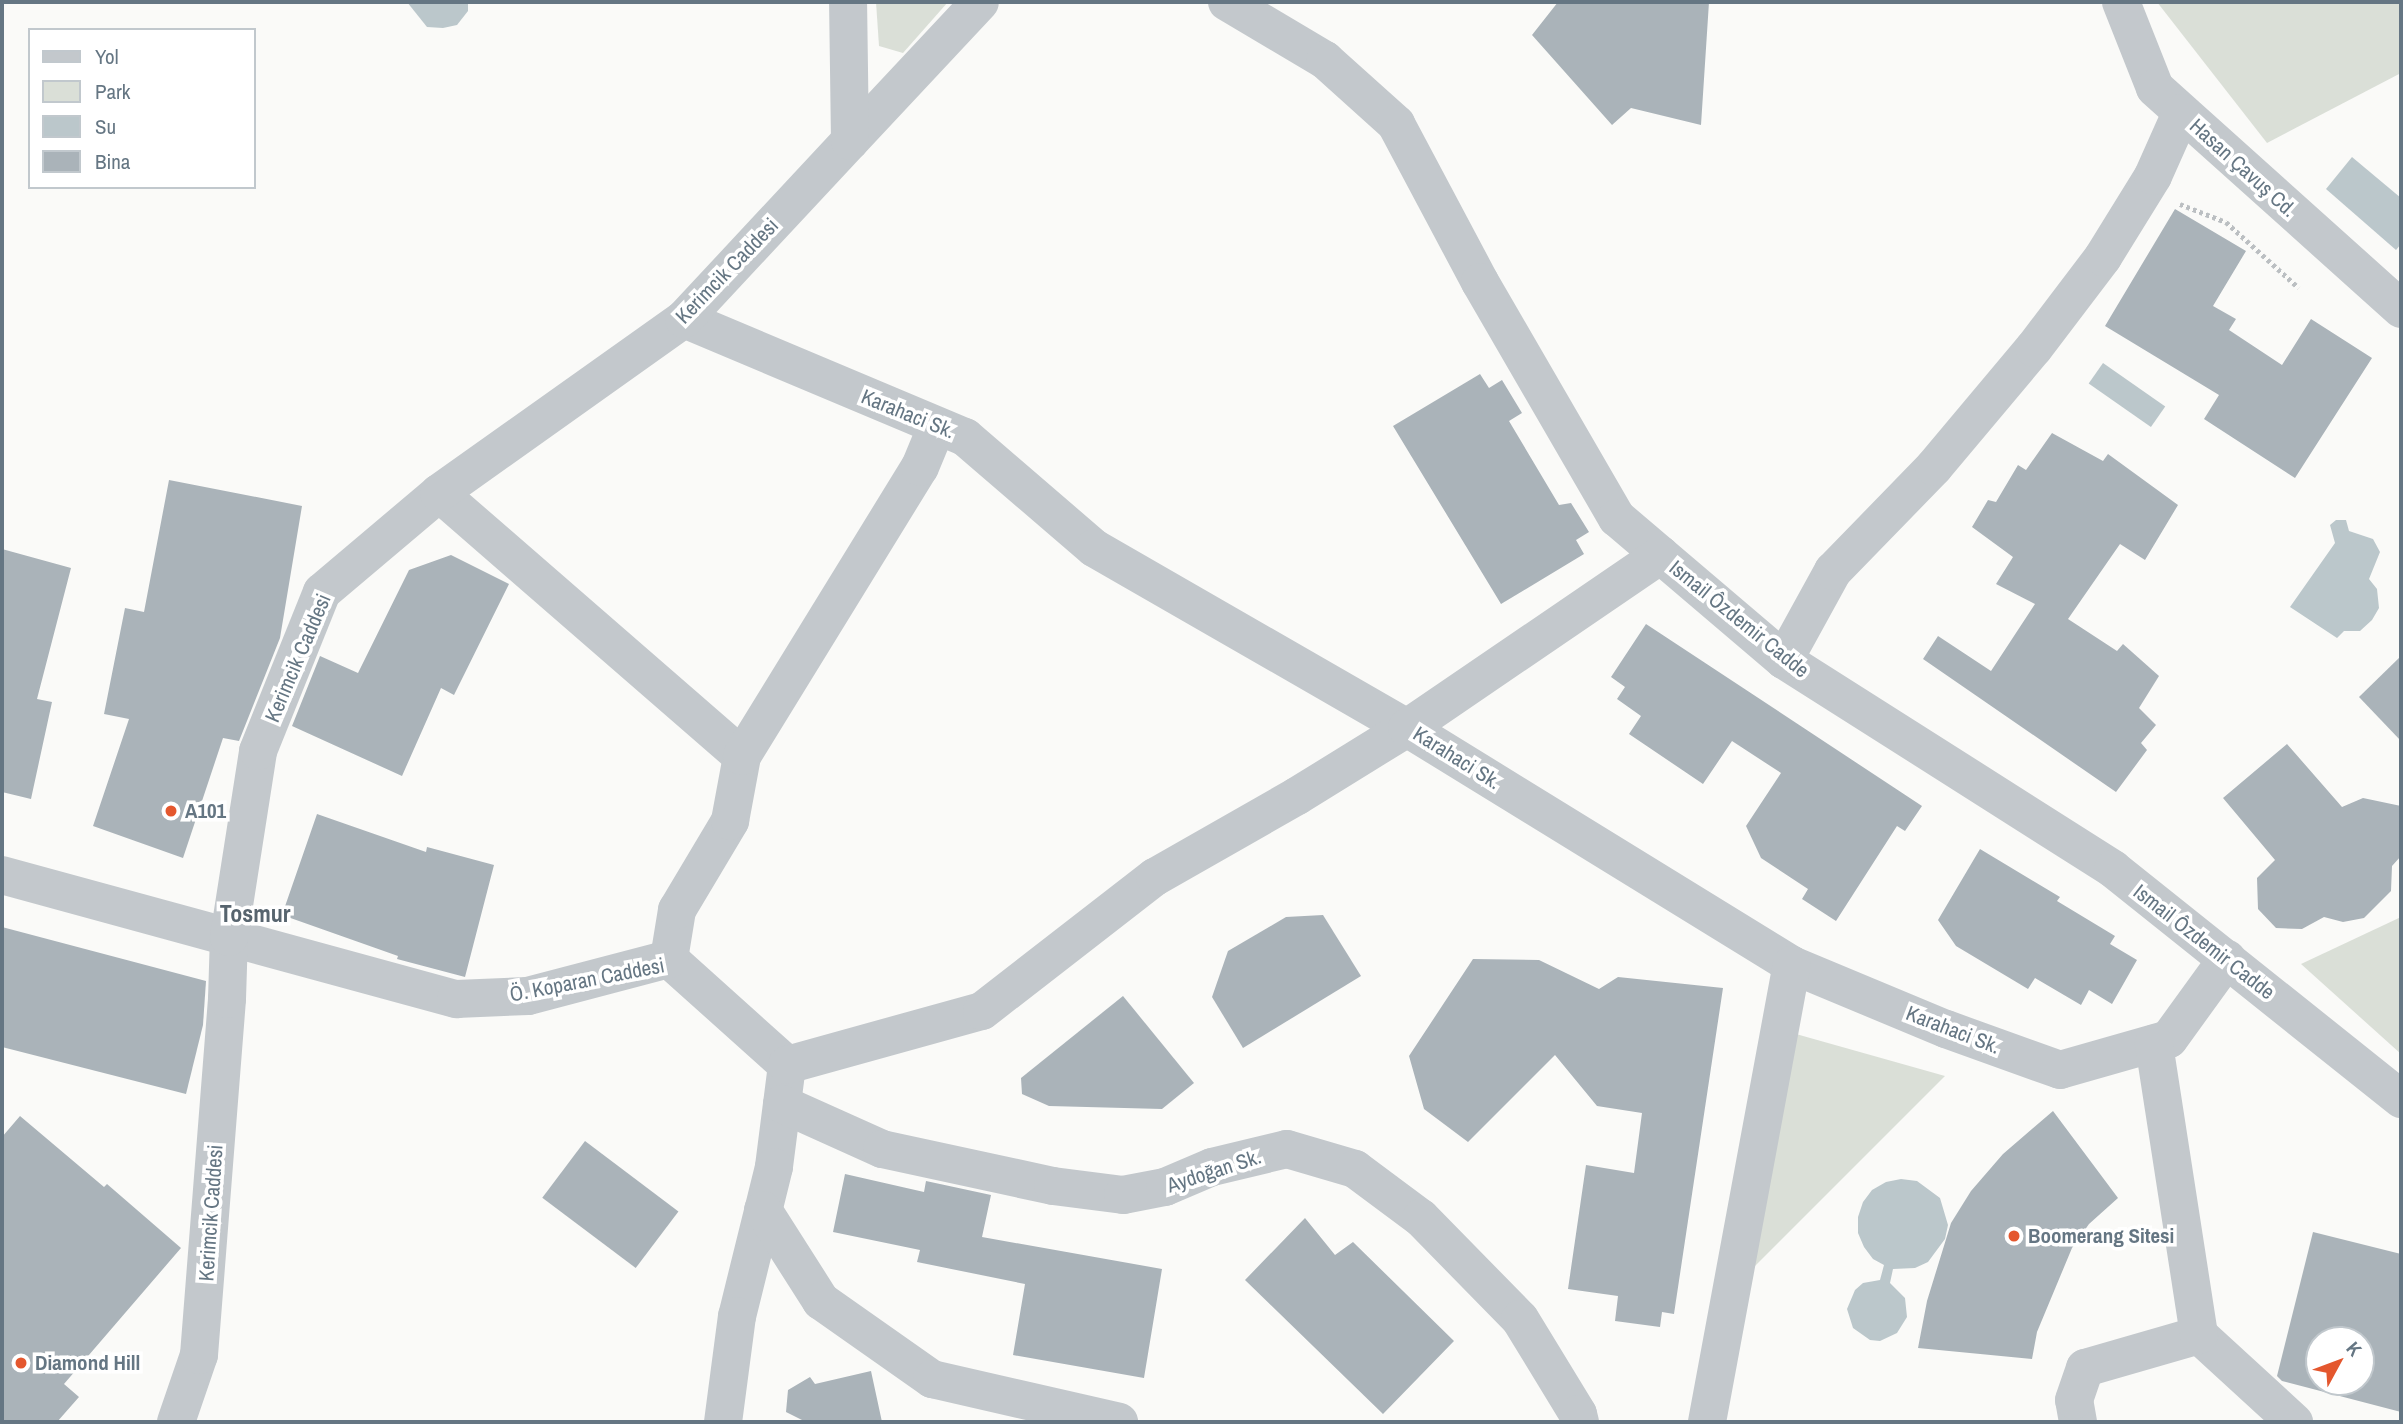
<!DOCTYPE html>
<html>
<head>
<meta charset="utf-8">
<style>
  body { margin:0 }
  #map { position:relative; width:2403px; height:1424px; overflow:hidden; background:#fafaf8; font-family:"Archivo Narrow",sans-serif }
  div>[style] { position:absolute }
  .green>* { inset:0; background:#dadfd7 }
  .water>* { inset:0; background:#bbc7cb; transform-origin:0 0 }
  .building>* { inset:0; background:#aab3b9; transform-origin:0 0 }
  .path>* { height:4.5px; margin-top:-2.25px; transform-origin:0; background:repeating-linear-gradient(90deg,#bbbfc2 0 3.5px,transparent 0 7px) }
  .minor>* { height:38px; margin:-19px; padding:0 19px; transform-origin:19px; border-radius:19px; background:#c3c8cc }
  .dots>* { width:19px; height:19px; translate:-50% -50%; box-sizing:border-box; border:4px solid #fff; border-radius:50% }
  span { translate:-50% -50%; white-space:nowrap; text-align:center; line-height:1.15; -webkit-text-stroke:7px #fff; paint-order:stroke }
  .street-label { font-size:21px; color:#657683 }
  .poi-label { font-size:21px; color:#657683; font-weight:700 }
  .left { translate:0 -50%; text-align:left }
  .quarter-label { font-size:24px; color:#57646e; font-weight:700 }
  .frame { position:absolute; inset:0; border:4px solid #657683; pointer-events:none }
  .legend { position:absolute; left:28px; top:28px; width:228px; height:161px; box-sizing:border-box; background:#fff; border:2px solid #c1c8cd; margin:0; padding:9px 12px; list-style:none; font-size:21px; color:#657683 }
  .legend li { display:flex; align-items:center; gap:14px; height:35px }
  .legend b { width:35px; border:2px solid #c1c8cd }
  .north { position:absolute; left:2305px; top:1326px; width:70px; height:70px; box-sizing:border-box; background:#fff; border:2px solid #c1c8cd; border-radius:50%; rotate:49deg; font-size:19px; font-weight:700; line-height:28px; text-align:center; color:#657683 }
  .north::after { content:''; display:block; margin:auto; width:24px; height:32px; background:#e4572e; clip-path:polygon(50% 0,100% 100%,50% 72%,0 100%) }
</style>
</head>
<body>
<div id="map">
  <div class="green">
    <div style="clip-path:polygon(876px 2px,948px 2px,903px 53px,879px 46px)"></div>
    <div style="clip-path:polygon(2157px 2px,2401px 2px,2401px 73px,2267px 143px)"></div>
    <div style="clip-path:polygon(2401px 917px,2401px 1054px,2301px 964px)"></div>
    <div style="clip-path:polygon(1796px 1034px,1945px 1076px,1752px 1269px)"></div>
  </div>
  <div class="water">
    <div style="clip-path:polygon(407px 2px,468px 2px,468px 11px,457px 25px,443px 28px,427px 27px)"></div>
    <div style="clip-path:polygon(2352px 157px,2401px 198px,2401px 244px,2396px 250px,2326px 189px)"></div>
    <div style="left:2103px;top:363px;width:76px;height:25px;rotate:35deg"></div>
    <div style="clip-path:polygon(2336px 520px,2346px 520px,2349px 531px,2373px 539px,2380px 552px,2369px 579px,2377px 589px,2379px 608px,2372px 620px,2360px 631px,2344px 631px,2337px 638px,2290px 607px,2335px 543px,2330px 525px)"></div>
    <div style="clip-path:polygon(1901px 1179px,1917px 1181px,1940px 1198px,1948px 1225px,1945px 1239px,1928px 1262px,1915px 1268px,1893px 1269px,1890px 1283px,1905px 1298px,1907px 1317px,1897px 1333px,1880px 1341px,1870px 1340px,1853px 1328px,1847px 1309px,1855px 1290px,1863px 1283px,1880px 1280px,1884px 1265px,1873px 1259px,1864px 1247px,1858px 1233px,1858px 1217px,1863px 1202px,1872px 1190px,1886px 1182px)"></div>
  </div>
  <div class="building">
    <div style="clip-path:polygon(1558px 2px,1709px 2px,1701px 125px,1631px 108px,1612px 125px,1532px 35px)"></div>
    <div style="clip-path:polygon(2175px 209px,2246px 251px,2213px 306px,2236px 319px,2229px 330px,2282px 365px,2311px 319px,2372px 358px,2295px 478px,2204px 419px,2219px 395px,2105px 326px)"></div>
    <div style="clip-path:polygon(1480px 374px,1489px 388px,1502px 380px,1522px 413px,1509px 421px,1559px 505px,1571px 503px,1589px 532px,1576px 540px,1584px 554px,1501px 604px,1393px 426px)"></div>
    <div style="clip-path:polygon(2052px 433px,2103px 461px,2108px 454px,2178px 505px,2145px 560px,2120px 544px,2068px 619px,2117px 651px,2123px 644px,2159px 676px,2139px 708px,2156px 725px,2141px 743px,2147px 750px,2116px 792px,1923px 659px,1938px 636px,1991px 671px,2035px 604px,1996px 584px,2013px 557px,1972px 527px,1988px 500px,1996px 502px,2018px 465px,2026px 470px)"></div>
    <div style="clip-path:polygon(169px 480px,302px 506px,280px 638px,239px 741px,223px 738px,183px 858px,93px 826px,129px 719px,104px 714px,125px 608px,144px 612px)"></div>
    <div style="clip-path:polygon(2px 549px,71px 568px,37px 699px,52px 702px,31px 799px,2px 792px)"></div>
    <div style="clip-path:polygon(451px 555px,509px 584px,454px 695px,441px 688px,402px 776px,292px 726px,320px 656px,358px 673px,409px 570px)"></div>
    <div style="clip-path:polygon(1646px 624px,1922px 806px,1905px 831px,1897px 826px,1836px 921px,1802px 899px,1808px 889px,1761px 858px,1746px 826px,1781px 773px,1732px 741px,1703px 784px,1629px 734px,1641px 716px,1617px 699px,1625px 687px,1611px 677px)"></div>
    <div style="clip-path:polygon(2401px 656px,2401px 741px,2359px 697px)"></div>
    <div style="clip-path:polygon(2287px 744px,2342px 807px,2363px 798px,2401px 806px,2401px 856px,2392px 866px,2391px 891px,2364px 918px,2343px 922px,2324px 917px,2302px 929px,2276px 928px,2258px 909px,2257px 878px,2275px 860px,2223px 798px)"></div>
    <div style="clip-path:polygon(317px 814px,426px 852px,427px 847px,494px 865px,465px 977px,397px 959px,398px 956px,282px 915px)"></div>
    <div style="clip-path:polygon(1980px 849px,2060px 897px,2057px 901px,2115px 936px,2110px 944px,2137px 960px,2112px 1004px,2089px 990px,2081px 1005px,2035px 978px,2028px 989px,1956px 946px,1938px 920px)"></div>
    <div style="clip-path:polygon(1323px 915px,1361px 976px,1243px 1048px,1212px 997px,1228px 951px,1286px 917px)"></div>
    <div style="clip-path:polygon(2px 927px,206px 981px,203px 1025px,186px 1094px,2px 1047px)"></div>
    <div style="clip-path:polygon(1473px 959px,1539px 960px,1599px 989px,1618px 977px,1723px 988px,1674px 1314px,1662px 1312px,1660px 1327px,1615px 1321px,1618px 1296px,1568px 1289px,1586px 1165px,1634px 1173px,1642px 1113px,1597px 1106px,1555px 1055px,1468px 1142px,1424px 1109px,1409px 1056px)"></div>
    <div style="clip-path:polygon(1123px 996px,1194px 1083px,1162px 1109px,1049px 1106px,1022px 1094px,1021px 1078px)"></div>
    <div style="clip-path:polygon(2053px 1111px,2118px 1198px,2089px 1224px,2072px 1248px,2037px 1332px,2032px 1359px,1918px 1348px,1927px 1301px,1951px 1223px,1971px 1191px,2003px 1154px)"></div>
    <div style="clip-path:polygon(20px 1116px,104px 1187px,107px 1184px,181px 1248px,64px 1384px,79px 1397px,57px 1422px,2px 1422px,2px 1137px)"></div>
    <div style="left:585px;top:1141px;width:117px;height:71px;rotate:37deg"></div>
    <div style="clip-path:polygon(845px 1174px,924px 1192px,926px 1181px,991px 1195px,982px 1237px,1162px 1269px,1144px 1378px,1013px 1355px,1025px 1284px,917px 1262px,920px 1250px,833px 1232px)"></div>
    <div style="clip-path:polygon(1305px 1218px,1335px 1255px,1353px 1242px,1454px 1341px,1383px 1414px,1245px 1280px)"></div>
    <div style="clip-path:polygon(evenodd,2313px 1232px,2401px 1254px,2401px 1412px,2282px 1381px,2277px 1376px,2313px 1232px,2319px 1340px,2361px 1340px,2361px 1382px,2319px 1382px,2319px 1340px)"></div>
    <div style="clip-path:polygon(871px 1371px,882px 1422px,806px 1422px,786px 1412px,788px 1390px,810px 1377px,815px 1384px)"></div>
  </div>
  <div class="path">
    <div style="left:2180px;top:204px;width:49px;rotate:21.4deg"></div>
    <div style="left:2226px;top:222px;width:98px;rotate:42.1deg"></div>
  </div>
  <div class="minor">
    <div style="left:1227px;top:2px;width:114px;rotate:30.6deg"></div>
    <div style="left:1325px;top:60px;width:96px;rotate:42deg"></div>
    <div style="left:1396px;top:124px;width:179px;rotate:62deg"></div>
    <div style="left:1480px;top:282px;width:273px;rotate:59.9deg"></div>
    <div style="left:1617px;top:518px;width:219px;rotate:40.4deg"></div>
    <div style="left:1784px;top:660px;width:390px;rotate:32.4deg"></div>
    <div style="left:2113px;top:869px;width:369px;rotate:38.6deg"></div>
    <div style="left:2121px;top:2px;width:92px;rotate:68.4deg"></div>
    <div style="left:2155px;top:88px;width:331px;rotate:41.9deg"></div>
    <div style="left:850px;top:141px;width:190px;rotate:-46.9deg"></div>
    <div style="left:684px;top:319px;width:305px;rotate:22.8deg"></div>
    <div style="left:965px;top:437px;width:170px;rotate:40.7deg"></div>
    <div style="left:1094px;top:548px;width:361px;rotate:29.9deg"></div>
    <div style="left:1407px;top:728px;width:452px;rotate:31.6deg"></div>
    <div style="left:1792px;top:965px;width:167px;rotate:22.6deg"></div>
    <div style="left:1946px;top:1029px;width:121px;rotate:19.8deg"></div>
    <div style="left:2060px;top:1070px;width:113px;rotate:-15.9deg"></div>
    <div style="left:2169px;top:1039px;width:99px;rotate:-54.1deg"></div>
    <div style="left:439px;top:493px;width:401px;rotate:41deg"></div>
    <div style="left:1784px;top:660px;width:102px;rotate:-61.2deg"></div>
    <div style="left:1833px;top:571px;width:145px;rotate:-45.8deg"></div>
    <div style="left:1934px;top:467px;width:155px;rotate:-50deg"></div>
    <div style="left:2034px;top:348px;width:114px;rotate:-52.8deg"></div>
    <div style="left:2103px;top:257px;width:95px;rotate:-58.3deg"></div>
    <div style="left:2153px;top:176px;width:69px;rotate:-66deg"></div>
    <div style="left:2px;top:875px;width:471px;rotate:15.3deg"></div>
    <div style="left:456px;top:999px;width:72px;rotate:-2.4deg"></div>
    <div style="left:528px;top:996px;width:146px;rotate:-14.7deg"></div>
    <div style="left:669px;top:959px;width:159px;rotate:41.9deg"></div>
    <div style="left:787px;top:1065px;width:103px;rotate:97.3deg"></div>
    <div style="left:774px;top:1167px;width:154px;rotate:103.9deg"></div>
    <div style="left:737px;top:1316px;width:107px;rotate:97.5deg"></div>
    <div style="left:669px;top:959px;width:50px;rotate:-80.7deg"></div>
    <div style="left:677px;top:910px;width:104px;rotate:-59.2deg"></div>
    <div style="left:730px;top:821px;width:66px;rotate:-79.5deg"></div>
    <div style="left:742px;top:756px;width:339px;rotate:-58.4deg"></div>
    <div style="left:920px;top:467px;width:44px;rotate:-67.5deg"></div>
    <div style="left:787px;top:1065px;width:202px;rotate:-15.5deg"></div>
    <div style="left:982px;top:1011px;width:219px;rotate:-37.8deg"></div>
    <div style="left:1155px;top:877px;width:163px;rotate:-29.7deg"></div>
    <div style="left:1297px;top:796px;width:129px;rotate:-31.7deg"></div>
    <div style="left:1407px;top:728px;width:307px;rotate:-34.3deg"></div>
    <div style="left:782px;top:1104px;width:110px;rotate:24.2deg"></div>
    <div style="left:882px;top:1149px;width:175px;rotate:12.2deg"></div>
    <div style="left:1053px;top:1186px;width:71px;rotate:7.3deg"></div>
    <div style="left:1123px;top:1195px;width:43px;rotate:-10.8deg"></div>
    <div style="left:1165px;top:1187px;width:51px;rotate:-23.1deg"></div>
    <div style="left:1212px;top:1167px;width:77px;rotate:-13.5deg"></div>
    <div style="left:1287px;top:1149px;width:71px;rotate:16.4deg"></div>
    <div style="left:1355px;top:1169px;width:82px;rotate:36.6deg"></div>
    <div style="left:1421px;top:1218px;width:141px;rotate:45.6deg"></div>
    <div style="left:1520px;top:1319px;width:111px;rotate:58.6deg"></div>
    <div style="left:1578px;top:1414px;width:8px;rotate:76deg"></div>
    <div style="left:763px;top:1210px;width:108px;rotate:57.5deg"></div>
    <div style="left:821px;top:1301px;width:136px;rotate:35.1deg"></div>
    <div style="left:932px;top:1379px;width:192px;rotate:12.9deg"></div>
    <div style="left:2199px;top:1335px;width:129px;rotate:42.5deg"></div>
    <div style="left:176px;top:1422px;width:71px;rotate:-71.1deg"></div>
    <div style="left:199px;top:1355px;width:357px;rotate:-85.5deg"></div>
    <div style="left:227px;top:999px;width:62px;rotate:-88.2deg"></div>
    <div style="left:229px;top:937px;width:188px;rotate:-81.1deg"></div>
    <div style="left:258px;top:751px;width:171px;rotate:-68.1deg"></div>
    <div style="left:322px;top:592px;width:153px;rotate:-40.2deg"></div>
    <div style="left:439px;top:493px;width:301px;rotate:-35.4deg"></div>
    <div style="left:684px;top:319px;width:243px;rotate:-47deg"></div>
    <div style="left:850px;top:141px;width:139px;rotate:-90.8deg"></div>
    <div style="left:1707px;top:1422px;width:465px;rotate:-79.5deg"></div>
    <div style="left:2078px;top:1422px;width:22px;rotate:-100deg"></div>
    <div style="left:2074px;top:1400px;width:34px;rotate:-71deg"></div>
    <div style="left:2085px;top:1368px;width:119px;rotate:-16.1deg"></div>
    <div style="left:2199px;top:1335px;width:295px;rotate:-98.8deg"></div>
  </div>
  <div class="dots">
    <div style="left:171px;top:811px;background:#e4572e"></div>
    <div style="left:2014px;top:1236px;background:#e4572e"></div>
    <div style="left:21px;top:1363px;background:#e4572e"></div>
  </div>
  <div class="street-label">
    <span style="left:2243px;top:168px;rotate:42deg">Hasan Çavuş Cd.</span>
    <span style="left:727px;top:271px;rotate:-46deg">Kerimcik Caddesi</span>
    <span style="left:908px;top:414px;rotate:22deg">Karahaci Sk.</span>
    <span style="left:1739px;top:619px;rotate:39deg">Ismail Ôzdemir Cadde</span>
    <span style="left:298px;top:658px;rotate:-67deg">Kerimcik Caddesi</span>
    <span style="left:1457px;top:758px;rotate:32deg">Karahaci Sk.</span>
    <span style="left:2204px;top:942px;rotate:38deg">Ismail Ôzdemir Cadde</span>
    <span style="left:587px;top:980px;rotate:-11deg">Ö. Koparan Caddesi</span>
    <span style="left:1953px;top:1030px;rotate:21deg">Karahaci Sk.</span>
    <span style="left:1214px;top:1171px;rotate:-18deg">Aydoğan Sk.</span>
    <span style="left:211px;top:1213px;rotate:-86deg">Kerimcik Caddesi</span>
  </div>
  <div class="poi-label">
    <span class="left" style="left:185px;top:811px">A101</span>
    <span class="left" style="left:2028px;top:1236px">Boomerang Sitesi</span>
    <span class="left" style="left:35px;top:1363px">Diamond Hill</span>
  </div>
  <div class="quarter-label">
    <span style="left:255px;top:914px">Tosmur</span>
  </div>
  <div class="frame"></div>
  <ul class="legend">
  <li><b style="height:9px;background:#c3c8cc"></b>Yol</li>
  <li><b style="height:19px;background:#dadfd7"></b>Park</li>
  <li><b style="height:19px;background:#bbc7cb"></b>Su</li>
  <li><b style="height:19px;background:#aab3b9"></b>Bina</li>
  </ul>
  <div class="north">K</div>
</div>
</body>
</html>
